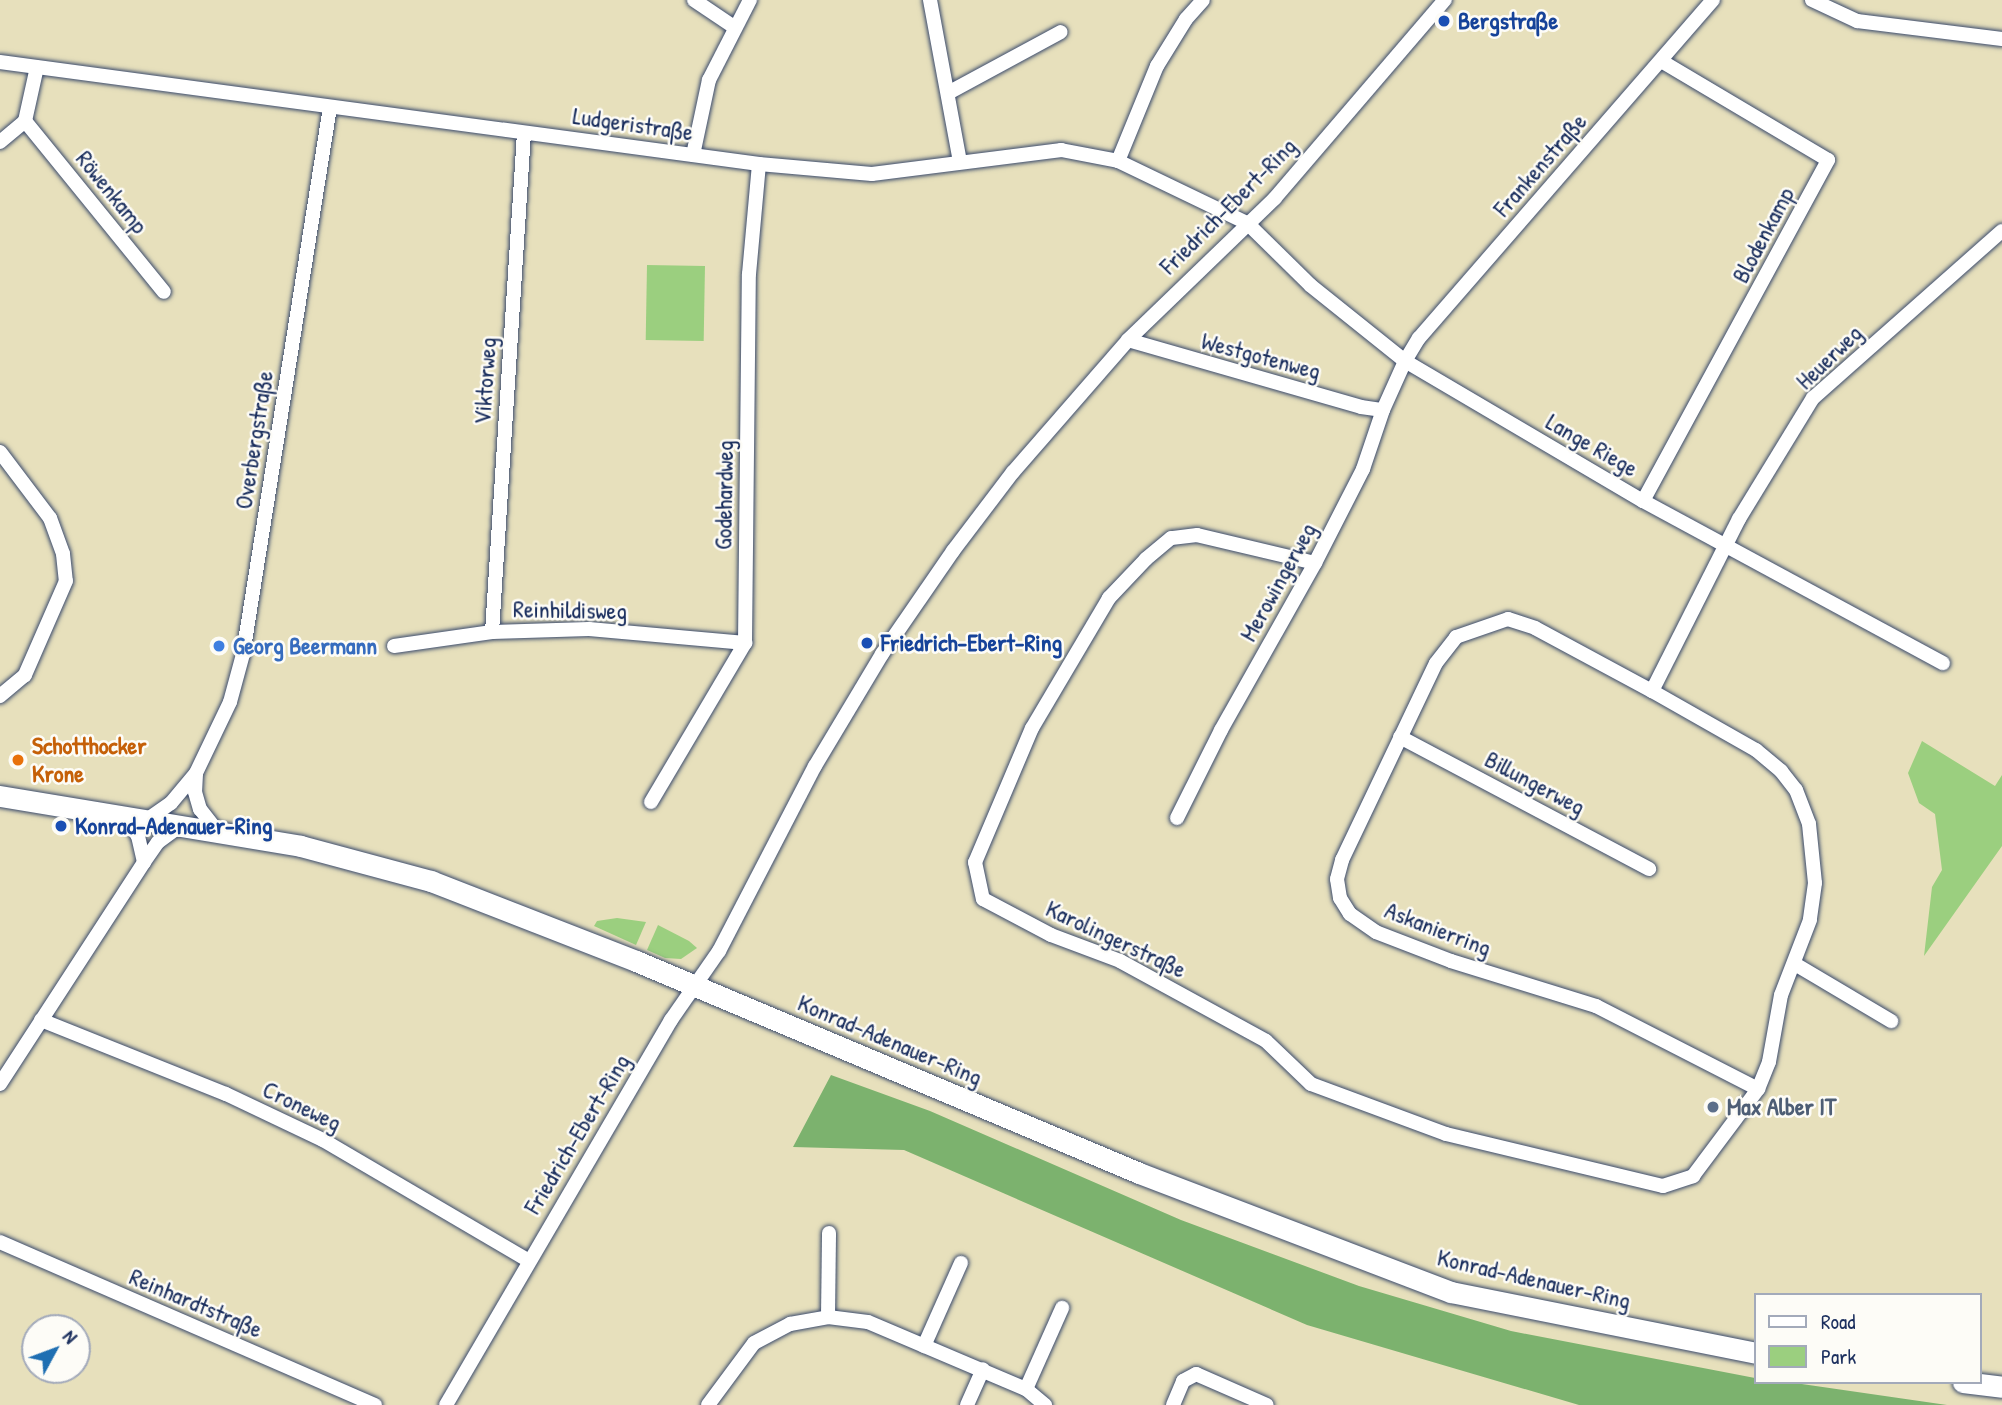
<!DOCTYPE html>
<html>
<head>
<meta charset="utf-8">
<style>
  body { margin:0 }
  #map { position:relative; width:2002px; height:1405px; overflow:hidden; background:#e7e0bc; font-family:"Patrick Hand",sans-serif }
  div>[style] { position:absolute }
  .green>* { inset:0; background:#9bcf7f; transform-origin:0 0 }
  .forest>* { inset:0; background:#7cb26e }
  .roads { filter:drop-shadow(0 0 2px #3a4a6c) drop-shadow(0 0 2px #3a4a6c) }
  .minor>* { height:14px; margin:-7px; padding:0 7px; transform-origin:7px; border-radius:7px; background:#fff }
  .secondary>* { height:21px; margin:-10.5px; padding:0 10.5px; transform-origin:10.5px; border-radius:10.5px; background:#fff }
  .dots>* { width:19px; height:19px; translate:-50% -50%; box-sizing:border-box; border:4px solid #fdfcf7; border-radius:50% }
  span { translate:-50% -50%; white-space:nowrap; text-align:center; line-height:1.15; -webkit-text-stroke:5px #fdfcf7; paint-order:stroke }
  .transit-label { font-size:24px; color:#164399; font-weight:700 }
  .left { translate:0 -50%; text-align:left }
  .street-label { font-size:24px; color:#1b2f5e }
  .shop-label { font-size:24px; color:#366cbe; font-weight:700 }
  .food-label { font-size:24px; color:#c56008; font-weight:700 }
  .service-label { font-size:24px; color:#4e5e75; font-weight:700 }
  .legend { position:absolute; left:1754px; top:1293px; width:228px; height:91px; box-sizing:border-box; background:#fdfcf7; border:2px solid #a3aaba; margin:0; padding:9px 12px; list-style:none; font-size:21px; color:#1b2f5e }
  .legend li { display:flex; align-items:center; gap:14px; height:35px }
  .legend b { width:35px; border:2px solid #a3aaba }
  .north { position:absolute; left:21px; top:1314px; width:70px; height:70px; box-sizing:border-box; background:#fdfcf7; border:2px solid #a3aaba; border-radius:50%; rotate:49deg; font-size:19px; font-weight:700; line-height:28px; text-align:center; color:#1b2f5e }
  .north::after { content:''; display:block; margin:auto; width:24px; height:32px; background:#1f6fb2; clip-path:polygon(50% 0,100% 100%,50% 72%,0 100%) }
</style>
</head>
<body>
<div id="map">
  <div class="green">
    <div style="left:647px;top:265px;width:58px;height:75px;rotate:1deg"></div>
    <div style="clip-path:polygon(1922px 741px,1995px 786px,2002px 775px,2002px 846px,1924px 956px,1932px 887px,1942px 870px,1935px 814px,1919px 803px,1908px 773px)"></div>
    <div style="clip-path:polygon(617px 918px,646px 922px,636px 945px,594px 926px,597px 921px)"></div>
    <div style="clip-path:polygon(658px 925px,689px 941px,697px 948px,681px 959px,665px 958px,647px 950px)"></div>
  </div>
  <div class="forest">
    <div style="clip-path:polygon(831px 1075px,930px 1111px,1181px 1220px,1359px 1286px,1511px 1331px,1755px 1378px,1755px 1382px,1788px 1382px,1947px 1405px,1579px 1405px,1307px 1325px,904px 1150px,793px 1147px)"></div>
  </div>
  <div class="roads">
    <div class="minor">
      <div style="left:694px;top:0;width:48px;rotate:34deg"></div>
      <div style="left:930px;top:0;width:165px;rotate:79.5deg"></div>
      <div style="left:1812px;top:0;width:50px;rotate:25deg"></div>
      <div style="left:1857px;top:21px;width:146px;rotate:7.1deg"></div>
      <div style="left:0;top:62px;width:766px;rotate:7.65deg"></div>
      <div style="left:759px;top:164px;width:113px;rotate:5.1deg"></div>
      <div style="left:872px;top:174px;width:191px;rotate:-7.2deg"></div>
      <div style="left:1061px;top:150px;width:58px;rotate:10.9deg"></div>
      <div style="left:1118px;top:161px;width:143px;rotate:25.7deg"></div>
      <div style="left:1247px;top:223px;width:88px;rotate:44.5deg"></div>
      <div style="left:1310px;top:285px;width:122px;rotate:38.7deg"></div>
      <div style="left:1405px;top:361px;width:276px;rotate:30.5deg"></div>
      <div style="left:1643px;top:501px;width:341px;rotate:28.4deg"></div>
      <div style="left:948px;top:93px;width:128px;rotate:-28.4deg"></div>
      <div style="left:25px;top:121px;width:220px;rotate:50.9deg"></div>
      <div style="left:0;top:142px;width:33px;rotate:-40deg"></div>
      <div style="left:25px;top:121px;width:55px;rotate:-77.5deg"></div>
      <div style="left:693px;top:155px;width:77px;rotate:-78deg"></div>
      <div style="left:709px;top:80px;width:90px;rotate:-62.9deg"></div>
      <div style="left:1118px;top:161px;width:103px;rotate:-67.7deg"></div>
      <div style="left:1157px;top:66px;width:55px;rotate:-58.3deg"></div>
      <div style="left:1186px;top:19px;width:25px;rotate:-48deg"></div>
      <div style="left:1128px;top:340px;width:242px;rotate:16deg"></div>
      <div style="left:1361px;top:407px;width:22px;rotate:8deg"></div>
      <div style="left:0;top:452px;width:83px;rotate:52.9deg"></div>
      <div style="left:50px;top:518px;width:38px;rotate:70deg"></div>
      <div style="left:63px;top:554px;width:27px;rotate:84deg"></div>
      <div style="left:66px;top:581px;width:103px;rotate:113.6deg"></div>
      <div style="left:25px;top:675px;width:33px;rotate:140deg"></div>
      <div style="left:1643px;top:501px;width:388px;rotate:-61.5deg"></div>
      <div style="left:1828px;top:160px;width:194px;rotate:-149.3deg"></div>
      <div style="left:1315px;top:563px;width:121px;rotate:-166.7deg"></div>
      <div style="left:1197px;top:535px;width:26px;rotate:173deg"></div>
      <div style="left:1171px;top:538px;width:33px;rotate:140deg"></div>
      <div style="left:1146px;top:559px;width:54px;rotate:133.5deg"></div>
      <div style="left:1109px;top:598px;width:151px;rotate:120.6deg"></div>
      <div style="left:1032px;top:728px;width:146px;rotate:113deg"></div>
      <div style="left:975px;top:862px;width:38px;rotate:78deg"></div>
      <div style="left:983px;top:899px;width:77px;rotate:27.9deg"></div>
      <div style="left:1051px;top:935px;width:74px;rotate:20.6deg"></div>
      <div style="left:1120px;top:961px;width:166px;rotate:28.7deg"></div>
      <div style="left:1266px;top:1041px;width:62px;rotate:43.7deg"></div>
      <div style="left:1311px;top:1084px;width:144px;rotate:20.3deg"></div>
      <div style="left:1446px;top:1134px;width:223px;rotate:13.5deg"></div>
      <div style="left:1663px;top:1186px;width:32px;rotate:-18deg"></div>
      <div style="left:1693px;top:1176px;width:109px;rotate:-53.2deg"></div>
      <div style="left:492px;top:632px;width:500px;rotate:-86.33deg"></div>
      <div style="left:394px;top:646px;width:99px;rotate:-8.1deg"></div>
      <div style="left:492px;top:632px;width:97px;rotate:-1.8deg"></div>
      <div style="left:589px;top:629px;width:157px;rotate:5.1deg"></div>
      <div style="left:1652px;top:691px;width:120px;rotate:29.6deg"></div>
      <div style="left:1756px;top:750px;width:33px;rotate:40deg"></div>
      <div style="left:1781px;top:771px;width:24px;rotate:52deg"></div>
      <div style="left:1796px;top:790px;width:36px;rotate:69deg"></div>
      <div style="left:1809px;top:824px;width:59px;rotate:84.2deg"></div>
      <div style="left:1815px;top:883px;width:37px;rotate:98deg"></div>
      <div style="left:1810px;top:920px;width:80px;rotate:111.1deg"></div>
      <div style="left:1781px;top:995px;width:68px;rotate:100.2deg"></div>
      <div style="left:1769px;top:1062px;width:29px;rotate:112deg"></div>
      <div style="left:1758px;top:1089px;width:182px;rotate:-152.9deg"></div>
      <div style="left:1596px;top:1006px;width:152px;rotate:-162.8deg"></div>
      <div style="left:1451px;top:961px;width:80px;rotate:-158.9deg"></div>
      <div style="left:1376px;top:932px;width:32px;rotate:-145deg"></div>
      <div style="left:1350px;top:914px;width:19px;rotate:-122deg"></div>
      <div style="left:1340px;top:898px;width:19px;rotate:-99deg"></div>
      <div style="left:1337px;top:879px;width:20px;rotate:-75deg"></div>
      <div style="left:1342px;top:860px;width:218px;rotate:-64.5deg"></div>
      <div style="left:1436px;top:663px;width:33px;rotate:-52deg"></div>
      <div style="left:1456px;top:637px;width:55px;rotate:-19.1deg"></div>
      <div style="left:1508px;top:619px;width:28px;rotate:18deg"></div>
      <div style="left:1535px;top:628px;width:133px;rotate:28.3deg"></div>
      <div style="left:1652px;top:691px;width:193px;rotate:-63.2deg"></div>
      <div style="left:1739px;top:519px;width:142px;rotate:-58.6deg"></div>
      <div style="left:1813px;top:398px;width:252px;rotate:-41.5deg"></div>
      <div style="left:1400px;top:737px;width:282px;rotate:27.9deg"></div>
      <div style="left:196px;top:774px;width:18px;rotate:93deg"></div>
      <div style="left:195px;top:792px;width:18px;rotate:74deg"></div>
      <div style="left:200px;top:809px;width:28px;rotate:52deg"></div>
      <div style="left:651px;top:802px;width:185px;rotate:-59.4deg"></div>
      <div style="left:745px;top:643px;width:369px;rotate:-89.4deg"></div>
      <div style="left:749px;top:274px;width:110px;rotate:-84.8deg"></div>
      <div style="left:124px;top:816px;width:24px;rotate:55deg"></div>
      <div style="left:138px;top:836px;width:27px;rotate:77deg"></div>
      <div style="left:1177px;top:818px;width:98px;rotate:-63.4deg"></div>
      <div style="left:1221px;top:730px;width:192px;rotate:-60.6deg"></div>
      <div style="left:1315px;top:563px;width:106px;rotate:-62.9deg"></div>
      <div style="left:1363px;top:469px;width:62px;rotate:-71.3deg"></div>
      <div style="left:1383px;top:410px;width:54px;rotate:-65.8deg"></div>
      <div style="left:1405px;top:361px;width:27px;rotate:-59deg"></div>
      <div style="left:1419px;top:338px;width:448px;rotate:-49deg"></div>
      <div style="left:148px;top:819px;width:28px;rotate:-35deg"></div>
      <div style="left:171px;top:803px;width:39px;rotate:-50deg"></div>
      <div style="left:196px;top:773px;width:79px;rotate:-64.4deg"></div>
      <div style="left:230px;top:702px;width:50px;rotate:-74.8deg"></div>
      <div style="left:243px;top:654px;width:554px;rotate:-80.96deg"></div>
      <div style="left:1795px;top:964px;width:112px;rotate:30.7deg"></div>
      <div style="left:41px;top:1020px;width:199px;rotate:21.8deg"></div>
      <div style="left:226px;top:1094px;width:107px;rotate:25.4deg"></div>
      <div style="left:323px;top:1140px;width:239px;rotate:30.4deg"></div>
      <div style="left:0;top:1084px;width:265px;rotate:-57deg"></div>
      <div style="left:144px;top:862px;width:24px;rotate:-55deg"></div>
      <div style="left:158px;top:842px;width:29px;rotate:-36deg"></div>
      <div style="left:0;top:1242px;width:409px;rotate:23.5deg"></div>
      <div style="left:828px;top:1317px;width:84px;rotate:-89.3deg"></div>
      <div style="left:924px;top:1346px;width:91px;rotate:-66deg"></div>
      <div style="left:1026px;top:1389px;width:89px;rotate:-66deg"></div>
      <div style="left:446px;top:1405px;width:446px;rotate:-59.7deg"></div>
      <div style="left:671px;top:1020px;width:84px;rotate:-55.2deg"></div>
      <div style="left:719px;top:951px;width:208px;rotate:-62.6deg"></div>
      <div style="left:815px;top:766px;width:131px;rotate:-59.1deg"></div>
      <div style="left:882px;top:654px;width:125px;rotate:-55.4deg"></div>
      <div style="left:953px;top:551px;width:99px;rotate:-52.8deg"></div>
      <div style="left:1013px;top:472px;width:175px;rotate:-48.9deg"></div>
      <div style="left:1128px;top:340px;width:204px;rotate:-44deg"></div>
      <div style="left:1275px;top:198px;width:261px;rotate:-49.4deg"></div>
      <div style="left:708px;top:1405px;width:77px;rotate:-53.4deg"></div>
      <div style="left:754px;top:1343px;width:41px;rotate:-27.8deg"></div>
      <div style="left:790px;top:1324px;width:39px;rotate:-10deg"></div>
      <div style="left:828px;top:1317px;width:40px;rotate:7.1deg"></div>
      <div style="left:868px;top:1322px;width:172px;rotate:23deg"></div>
      <div style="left:1026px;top:1389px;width:25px;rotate:40deg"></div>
      <div style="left:967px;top:1405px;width:39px;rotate:-66deg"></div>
      <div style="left:1173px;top:1405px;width:26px;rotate:-67deg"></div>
      <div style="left:1183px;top:1381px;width:15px;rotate:-28deg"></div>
      <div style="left:1196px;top:1374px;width:77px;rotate:23.6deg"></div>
    </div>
    <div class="secondary">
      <div style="left:0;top:796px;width:305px;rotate:9.4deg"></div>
      <div style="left:301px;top:846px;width:135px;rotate:15.1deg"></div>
      <div style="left:431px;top:881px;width:220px;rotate:21.3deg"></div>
      <div style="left:636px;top:961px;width:546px;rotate:22.85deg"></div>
      <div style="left:1139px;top:1173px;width:334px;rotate:20.9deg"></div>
      <div style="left:1451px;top:1292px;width:310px;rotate:11.3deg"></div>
      <div style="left:1963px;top:1382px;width:39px;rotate:7deg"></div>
    </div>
  </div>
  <div class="dots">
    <div style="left:1444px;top:21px;background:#1a4fb4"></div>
    <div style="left:867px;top:643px;background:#1a4fb4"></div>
    <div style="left:219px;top:646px;background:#3f7fe0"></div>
    <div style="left:18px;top:760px;background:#e8710a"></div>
    <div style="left:61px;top:826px;background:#1a4fb4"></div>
    <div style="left:1713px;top:1107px;background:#5c6f8a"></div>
  </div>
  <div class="transit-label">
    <span class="left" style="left:1458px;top:21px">Bergstraße</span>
    <span class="left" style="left:881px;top:643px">Friedrich-Ebert-Ring</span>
    <span class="left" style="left:75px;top:826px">Konrad-Adenauer-Ring</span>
  </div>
  <div class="street-label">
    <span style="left:633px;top:124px;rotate:8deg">Ludgeristraße</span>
    <span style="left:1540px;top:165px;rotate:-49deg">Frankenstraße</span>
    <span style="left:112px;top:192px;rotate:51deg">Röwenkamp</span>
    <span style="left:1228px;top:206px;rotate:-45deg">Friedrich-Ebert-Ring</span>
    <span style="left:1763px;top:235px;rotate:-62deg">Blodenkamp</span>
    <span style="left:1261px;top:356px;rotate:15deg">Westgotenweg</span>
    <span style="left:1829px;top:357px;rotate:-44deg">Heuerweg</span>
    <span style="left:485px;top:381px;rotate:-86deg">Viktorweg</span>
    <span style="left:254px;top:440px;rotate:-81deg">Overbergstraße</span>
    <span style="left:1592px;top:445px;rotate:30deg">Lange Riege</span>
    <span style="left:724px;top:495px;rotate:-89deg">Godehardweg</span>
    <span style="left:1278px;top:582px;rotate:-61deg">Merowingerweg</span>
    <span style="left:570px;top:610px;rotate:1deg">Reinhildisweg</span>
    <span style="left:1535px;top:783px;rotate:28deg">Billungerweg</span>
    <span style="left:1438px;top:929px;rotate:21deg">Askanierring</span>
    <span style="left:1116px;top:939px;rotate:25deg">Karolingerstraße</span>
    <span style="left:890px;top:1040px;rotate:23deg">Konrad-Adenauer-Ring</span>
    <span style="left:302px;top:1106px;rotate:26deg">Croneweg</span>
    <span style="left:577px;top:1134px;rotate:-59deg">Friedrich-Ebert-Ring</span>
    <span style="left:1534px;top:1279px;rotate:13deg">Konrad-Adenauer-Ring</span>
    <span style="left:196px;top:1303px;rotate:23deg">Reinhardtstraße</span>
  </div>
  <div class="shop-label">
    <span class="left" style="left:233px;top:646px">Georg Beermann</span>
  </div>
  <div class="food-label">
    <span class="left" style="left:32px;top:760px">Schotthocker<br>Krone</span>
  </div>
  <div class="service-label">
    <span class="left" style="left:1727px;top:1107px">Max Alber IT</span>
  </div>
  <ul class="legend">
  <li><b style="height:9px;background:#fff"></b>Road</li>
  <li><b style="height:19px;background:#9bcf7f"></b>Park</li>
  </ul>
  <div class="north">N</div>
</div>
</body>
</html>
